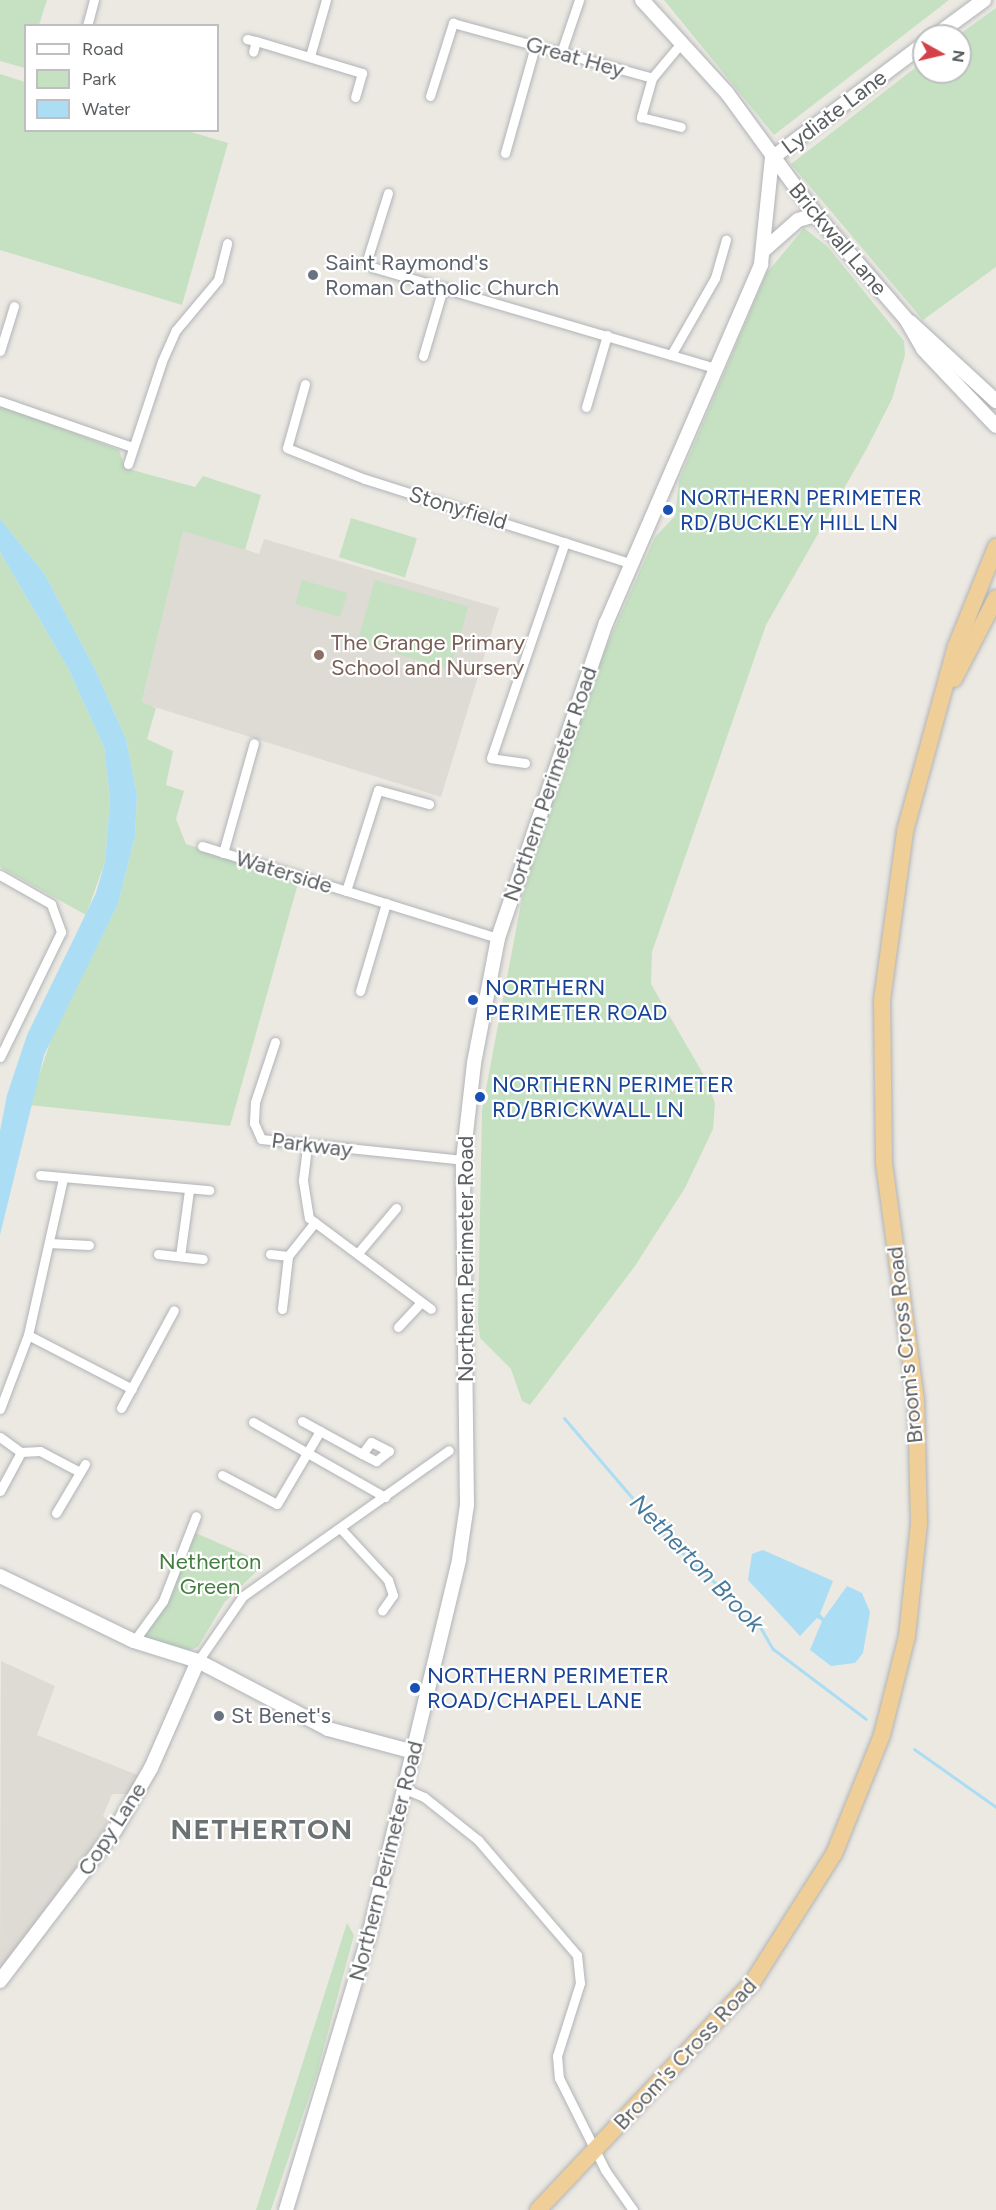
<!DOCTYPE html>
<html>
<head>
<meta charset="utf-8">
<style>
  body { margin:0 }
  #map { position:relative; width:996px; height:2210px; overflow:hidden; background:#ece9e3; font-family:Figtree,sans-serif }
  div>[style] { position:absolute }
  .education>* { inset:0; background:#dedad4 }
  .green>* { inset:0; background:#c6e1c2; transform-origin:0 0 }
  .water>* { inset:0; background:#abddf4 }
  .stream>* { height:3px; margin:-1.5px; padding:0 1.5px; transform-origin:1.5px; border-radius:1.5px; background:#abddf4 }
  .roads { filter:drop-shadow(0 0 2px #b0b4b7) drop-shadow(0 0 2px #b0b4b7) }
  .street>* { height:9px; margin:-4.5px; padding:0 4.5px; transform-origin:4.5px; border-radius:4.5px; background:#fff }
  .secondary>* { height:14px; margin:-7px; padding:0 7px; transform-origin:7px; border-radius:7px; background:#fff }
  .highway>* { height:16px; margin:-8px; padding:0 8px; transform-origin:8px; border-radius:8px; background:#efce97 }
  .dots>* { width:16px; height:16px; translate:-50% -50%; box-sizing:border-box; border:3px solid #fff; border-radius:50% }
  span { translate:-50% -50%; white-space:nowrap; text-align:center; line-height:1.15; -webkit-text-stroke:4.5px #fff; paint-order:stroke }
  .street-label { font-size:22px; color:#5b5f62 }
  .worship-label { font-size:22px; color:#5b616d }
  .left { translate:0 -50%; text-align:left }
  .transit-label { font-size:22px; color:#164399 }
  .education-label { font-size:22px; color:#785e54 }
  .park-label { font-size:22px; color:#437d3f }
  .water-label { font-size:24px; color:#477a9c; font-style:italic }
  .district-label { font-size:28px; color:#6c7174; font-weight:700; letter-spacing:1.5px }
  .legend { position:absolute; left:24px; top:24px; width:195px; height:108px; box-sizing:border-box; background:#fff; border:2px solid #bdbfc0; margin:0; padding:8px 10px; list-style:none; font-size:18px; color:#5b5f62 }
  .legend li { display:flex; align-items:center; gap:12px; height:30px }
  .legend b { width:30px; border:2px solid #bdbfc0 }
  .north { position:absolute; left:912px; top:24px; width:60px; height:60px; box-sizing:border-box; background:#fff; border:2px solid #bdbfc0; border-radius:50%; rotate:98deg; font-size:16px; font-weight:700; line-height:24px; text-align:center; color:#5b5f62 }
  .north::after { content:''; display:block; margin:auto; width:21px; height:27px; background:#d34248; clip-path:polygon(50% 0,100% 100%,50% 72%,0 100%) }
</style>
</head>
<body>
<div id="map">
  <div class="education">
    <div style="clip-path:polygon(183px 530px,259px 554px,264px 539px,499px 608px,441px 797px,142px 703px)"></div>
    <div style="clip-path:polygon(1px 1661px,55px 1686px,37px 1735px,140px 1776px,128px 1794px,112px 1794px,103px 1816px,110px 1822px,0 1970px)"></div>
  </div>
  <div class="green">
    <div style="clip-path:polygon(0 0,47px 0,39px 25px,26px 26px,25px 68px,0 61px)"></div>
    <div style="clip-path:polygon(664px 0,949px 0,774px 135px)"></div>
    <div style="clip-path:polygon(996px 8px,996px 267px,923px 320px,791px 164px,924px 61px,924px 72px,960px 72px,957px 36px)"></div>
    <div style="clip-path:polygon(0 74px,25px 82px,26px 130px,188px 131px,228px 143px,182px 305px,0 250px)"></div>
    <div style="clip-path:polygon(804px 228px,828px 247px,904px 341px,905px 355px,892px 399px,866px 450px,766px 625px,652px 952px,651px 984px,705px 1077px,715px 1103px,713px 1129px,685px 1188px,635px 1266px,530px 1405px,522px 1401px,511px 1369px,480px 1338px,478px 1321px,482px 1110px,522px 898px,543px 816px,607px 645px,655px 537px,675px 516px,679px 480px,766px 274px)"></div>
    <div style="clip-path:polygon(0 405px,119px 450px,125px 468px,195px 487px,203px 476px,261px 495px,245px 550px,183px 531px,142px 702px,156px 708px,147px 739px,173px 751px,166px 785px,184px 791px,176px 819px,186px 844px,299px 880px,230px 1126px,29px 1105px,52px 1037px,118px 904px,135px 836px,137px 795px,126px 739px,95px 669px,44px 573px,0 519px)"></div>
    <div style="left:351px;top:518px;width:69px;height:41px;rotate:17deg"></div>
    <div style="clip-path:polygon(0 552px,68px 668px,104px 747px,110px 799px,105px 862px,86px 915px,0 867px)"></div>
    <div style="left:302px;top:580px;width:47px;height:25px;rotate:16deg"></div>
    <div style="left:375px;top:580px;width:97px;height:65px;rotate:16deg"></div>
    <div style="clip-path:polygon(191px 1531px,260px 1561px,260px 1568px,224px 1603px,198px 1647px,187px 1651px,144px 1637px,167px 1599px)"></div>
    <div style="clip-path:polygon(347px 1923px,354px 1935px,317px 2073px,271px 2210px,256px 2210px)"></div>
  </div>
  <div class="water">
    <div style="clip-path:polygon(0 519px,44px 573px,95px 669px,126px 739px,137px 795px,135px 836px,118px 904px,44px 1055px,0 1235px,0 1131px,7px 1095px,27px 1035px,96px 893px,105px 862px,110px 799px,104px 747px,68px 668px,0 552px)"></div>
    <div style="clip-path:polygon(763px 1550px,833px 1581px,820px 1614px,824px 1618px,847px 1586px,862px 1593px,870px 1612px,863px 1653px,855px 1663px,831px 1666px,810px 1650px,822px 1621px,817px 1618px,800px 1636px,748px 1580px,752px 1554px)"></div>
  </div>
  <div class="stream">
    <div style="left:564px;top:1418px;width:163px;rotate:49.5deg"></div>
    <div style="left:670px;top:1542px;width:116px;rotate:42.2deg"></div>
    <div style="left:756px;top:1620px;width:34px;rotate:60deg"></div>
    <div style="left:773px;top:1649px;width:116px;rotate:37deg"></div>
    <div style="left:914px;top:1749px;width:100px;rotate:35.3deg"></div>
  </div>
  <div class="roads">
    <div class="street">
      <div style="left:87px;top:26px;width:27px;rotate:-75deg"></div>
      <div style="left:247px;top:39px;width:9px;rotate:13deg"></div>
      <div style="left:256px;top:41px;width:11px;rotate:105deg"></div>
      <div style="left:256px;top:41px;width:111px;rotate:16.8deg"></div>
      <div style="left:362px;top:73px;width:25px;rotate:106deg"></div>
      <div style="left:561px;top:53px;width:56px;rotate:-71.2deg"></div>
      <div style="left:310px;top:56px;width:58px;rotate:-74.1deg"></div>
      <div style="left:652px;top:78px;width:41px;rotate:105.8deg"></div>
      <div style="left:641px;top:117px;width:41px;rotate:14deg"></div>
      <div style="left:430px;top:96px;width:77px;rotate:-72.5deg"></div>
      <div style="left:453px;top:23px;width:206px;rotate:15.4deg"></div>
      <div style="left:652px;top:78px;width:47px;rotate:-50.2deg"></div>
      <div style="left:505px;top:153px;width:111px;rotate:-74.3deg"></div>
      <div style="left:388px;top:193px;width:70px;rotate:107.4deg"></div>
      <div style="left:367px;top:260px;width:9px;rotate:54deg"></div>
      <div style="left:372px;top:267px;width:358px;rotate:16.4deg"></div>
      <div style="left:0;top:351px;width:47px;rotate:-72.7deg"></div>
      <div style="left:671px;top:355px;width:89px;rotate:-60.3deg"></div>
      <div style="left:715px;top:278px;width:40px;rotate:-74deg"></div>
      <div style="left:423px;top:356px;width:71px;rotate:-73.6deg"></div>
      <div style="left:305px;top:384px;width:66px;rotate:105.7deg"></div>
      <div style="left:287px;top:448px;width:84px;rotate:21.7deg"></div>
      <div style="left:365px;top:479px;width:278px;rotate:17.6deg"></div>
      <div style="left:0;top:401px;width:140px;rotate:19.2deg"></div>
      <div style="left:586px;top:407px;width:75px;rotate:-73.7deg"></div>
      <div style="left:128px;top:464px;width:108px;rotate:-71.7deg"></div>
      <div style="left:162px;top:361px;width:34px;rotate:-66deg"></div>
      <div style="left:176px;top:330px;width:65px;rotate:-50deg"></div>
      <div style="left:218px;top:280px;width:38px;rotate:-76deg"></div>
      <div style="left:525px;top:763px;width:34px;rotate:-172deg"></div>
      <div style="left:491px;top:758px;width:228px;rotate:-71.1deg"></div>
      <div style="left:202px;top:846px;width:310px;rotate:17.3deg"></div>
      <div style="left:223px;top:853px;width:114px;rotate:-74.3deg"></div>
      <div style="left:0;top:875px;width:59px;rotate:29.6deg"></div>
      <div style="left:51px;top:904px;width:30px;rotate:70deg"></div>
      <div style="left:61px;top:932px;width:139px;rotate:116deg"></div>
      <div style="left:346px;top:891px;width:106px;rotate:-72.4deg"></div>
      <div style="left:378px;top:790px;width:53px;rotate:15.4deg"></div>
      <div style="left:360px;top:991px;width:92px;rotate:-73.5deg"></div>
      <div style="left:275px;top:1042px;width:63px;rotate:108.4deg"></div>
      <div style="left:255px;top:1102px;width:21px;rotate:93deg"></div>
      <div style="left:254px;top:1123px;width:17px;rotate:66deg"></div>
      <div style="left:261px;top:1139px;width:203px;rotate:5.9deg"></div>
      <div style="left:307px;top:1147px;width:34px;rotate:97deg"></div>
      <div style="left:303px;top:1181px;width:37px;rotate:81deg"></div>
      <div style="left:309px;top:1218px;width:152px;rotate:36.7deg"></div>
      <div style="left:40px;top:1175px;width:170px;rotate:5.1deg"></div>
      <div style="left:49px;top:1243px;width:40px;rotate:2.9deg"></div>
      <div style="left:358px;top:1253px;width:59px;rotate:-49.8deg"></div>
      <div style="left:158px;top:1254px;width:45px;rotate:6.3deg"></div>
      <div style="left:270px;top:1254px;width:18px;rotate:6deg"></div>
      <div style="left:180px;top:1256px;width:67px;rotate:-82.2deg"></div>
      <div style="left:282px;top:1309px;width:53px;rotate:-83.5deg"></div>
      <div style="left:288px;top:1256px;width:43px;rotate:-51.5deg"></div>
      <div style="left:398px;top:1327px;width:34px;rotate:-47deg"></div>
      <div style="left:28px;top:1335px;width:117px;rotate:27.4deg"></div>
      <div style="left:121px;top:1408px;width:111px;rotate:-61.6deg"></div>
      <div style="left:0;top:1409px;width:79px;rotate:-69.3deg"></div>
      <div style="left:28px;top:1335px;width:161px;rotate:-77.4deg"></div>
      <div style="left:302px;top:1421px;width:21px;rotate:29deg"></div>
      <div style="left:320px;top:1431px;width:48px;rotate:28.7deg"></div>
      <div style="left:362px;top:1454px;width:16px;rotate:27deg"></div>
      <div style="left:376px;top:1461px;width:16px;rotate:-38deg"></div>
      <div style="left:389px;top:1451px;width:20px;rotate:-153deg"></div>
      <div style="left:371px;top:1442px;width:15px;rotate:127deg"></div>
      <div style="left:253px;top:1422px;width:152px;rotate:29.6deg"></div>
      <div style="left:0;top:1437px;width:26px;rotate:36deg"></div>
      <div style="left:21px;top:1452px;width:19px;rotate:-3deg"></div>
      <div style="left:40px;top:1451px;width:45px;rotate:27.7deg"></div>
      <div style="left:222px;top:1475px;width:62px;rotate:27.8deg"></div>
      <div style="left:277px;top:1504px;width:85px;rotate:-59.5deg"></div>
      <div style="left:0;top:1491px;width:44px;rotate:-61.7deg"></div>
      <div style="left:56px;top:1513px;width:57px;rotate:-59.4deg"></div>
      <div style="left:342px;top:1530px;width:68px;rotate:47.4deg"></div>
      <div style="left:388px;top:1580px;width:16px;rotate:72deg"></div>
      <div style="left:393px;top:1595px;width:19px;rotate:125deg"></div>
      <div style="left:134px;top:1641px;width:49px;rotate:-54.1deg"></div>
      <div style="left:163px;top:1601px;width:91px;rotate:-68.8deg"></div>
      <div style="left:198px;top:1661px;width:79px;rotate:-55.3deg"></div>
      <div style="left:243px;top:1596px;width:252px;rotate:-35.3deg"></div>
      <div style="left:405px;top:1789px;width:21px;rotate:23deg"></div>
      <div style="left:424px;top:1797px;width:69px;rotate:38.5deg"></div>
      <div style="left:478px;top:1840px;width:152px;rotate:49.3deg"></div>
      <div style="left:577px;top:1955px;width:28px;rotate:84deg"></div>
      <div style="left:580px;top:1983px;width:77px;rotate:107.5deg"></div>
      <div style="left:557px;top:2056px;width:22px;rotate:85deg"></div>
      <div style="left:559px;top:2078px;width:103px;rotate:63.4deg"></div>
      <div style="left:605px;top:2170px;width:49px;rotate:55deg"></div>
    </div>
    <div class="secondary">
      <div style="left:642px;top:0;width:126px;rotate:47.6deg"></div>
      <div style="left:727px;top:93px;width:151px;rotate:53.9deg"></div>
      <div style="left:816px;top:215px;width:138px;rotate:49.1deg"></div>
      <div style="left:906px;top:319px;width:34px;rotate:60deg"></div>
      <div style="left:923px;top:349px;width:106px;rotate:46.5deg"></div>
      <div style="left:935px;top:36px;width:61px;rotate:-36.3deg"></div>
      <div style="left:772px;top:158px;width:190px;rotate:-36.9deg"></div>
      <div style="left:764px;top:250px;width:45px;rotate:-41.4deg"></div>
      <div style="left:798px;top:220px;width:19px;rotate:-16deg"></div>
      <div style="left:910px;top:322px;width:117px;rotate:42.6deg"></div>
      <div style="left:0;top:1576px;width:149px;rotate:25.9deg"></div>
      <div style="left:134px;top:1641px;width:67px;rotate:17.4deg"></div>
      <div style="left:198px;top:1661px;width:147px;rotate:27.6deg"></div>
      <div style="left:328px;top:1729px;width:89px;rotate:15deg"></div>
      <div style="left:0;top:1981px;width:190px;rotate:-52.7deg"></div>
      <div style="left:115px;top:1830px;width:72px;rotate:-59.9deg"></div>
      <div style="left:151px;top:1768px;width:117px;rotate:-66.3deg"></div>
      <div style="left:286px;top:2210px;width:291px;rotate:-73.2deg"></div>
      <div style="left:370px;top:1931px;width:382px;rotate:-76.5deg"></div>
      <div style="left:459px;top:1559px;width:55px;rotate:-81.6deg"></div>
      <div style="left:467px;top:1505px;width:345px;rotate:-90.7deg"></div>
      <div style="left:463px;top:1160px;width:98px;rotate:-83.5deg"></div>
      <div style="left:474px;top:1063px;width:127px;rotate:-79.1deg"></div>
      <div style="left:498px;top:938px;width:333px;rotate:-71.1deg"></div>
      <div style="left:606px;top:623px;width:391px;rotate:-66.6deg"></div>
      <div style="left:761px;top:264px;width:107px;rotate:-84.1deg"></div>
    </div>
    <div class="highway">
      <div style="left:954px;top:679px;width:91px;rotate:-62.6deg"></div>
      <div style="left:538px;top:2210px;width:312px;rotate:-46.7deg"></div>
      <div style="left:752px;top:1983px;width:153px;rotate:-57.6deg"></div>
      <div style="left:834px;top:1854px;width:128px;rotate:-68deg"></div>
      <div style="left:882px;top:1735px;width:102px;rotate:-75.8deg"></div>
      <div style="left:907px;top:1636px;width:114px;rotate:-83.9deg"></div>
      <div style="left:919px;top:1523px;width:123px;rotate:-91.4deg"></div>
      <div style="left:916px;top:1400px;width:239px;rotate:-97.7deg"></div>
      <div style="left:884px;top:1163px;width:163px;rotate:-90.7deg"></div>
      <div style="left:882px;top:1000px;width:171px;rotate:-82.2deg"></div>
      <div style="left:905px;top:831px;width:192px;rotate:-74.6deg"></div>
      <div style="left:956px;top:646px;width:107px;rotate:-68deg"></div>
    </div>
  </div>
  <div class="dots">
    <div style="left:313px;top:275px;background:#6b7280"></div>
    <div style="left:668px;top:510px;background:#1a4fb4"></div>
    <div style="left:319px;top:655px;background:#8d6e63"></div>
    <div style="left:473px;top:1000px;background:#1a4fb4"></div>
    <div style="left:480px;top:1097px;background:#1a4fb4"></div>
    <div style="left:415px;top:1688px;background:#1a4fb4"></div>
    <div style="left:219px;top:1716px;background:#6b7280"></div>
  </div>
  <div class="street-label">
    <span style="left:575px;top:57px;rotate:16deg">Great Hey</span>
    <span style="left:834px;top:112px;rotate:-37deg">Lydiate Lane</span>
    <span style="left:838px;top:239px;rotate:50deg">Brickwall Lane</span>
    <span style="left:458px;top:508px;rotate:17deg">Stonyfield</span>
    <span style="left:550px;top:784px;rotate:-71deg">Northern Perimeter Road</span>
    <span style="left:284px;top:872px;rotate:17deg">Waterside</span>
    <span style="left:312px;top:1145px;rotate:7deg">Parkway</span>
    <span style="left:466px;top:1259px;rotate:-90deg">Northern Perimeter Road</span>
    <span style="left:905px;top:1345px;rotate:-96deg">Broom's Cross Road</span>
    <span style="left:112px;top:1829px;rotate:-57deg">Copy Lane</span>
    <span style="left:386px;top:1861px;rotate:-76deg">Northern Perimeter Road</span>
    <span style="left:685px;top:2054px;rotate:-47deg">Broom's Cross Road</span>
  </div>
  <div class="worship-label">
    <span class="left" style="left:325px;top:275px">Saint Raymond's<br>Roman Catholic Church</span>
    <span class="left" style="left:231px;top:1716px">St Benet's</span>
  </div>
  <div class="transit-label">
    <span class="left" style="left:680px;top:510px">NORTHERN PERIMETER<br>RD/BUCKLEY HILL LN</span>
    <span class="left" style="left:485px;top:1000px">NORTHERN<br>PERIMETER ROAD</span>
    <span class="left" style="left:492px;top:1097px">NORTHERN PERIMETER<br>RD/BRICKWALL LN</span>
    <span class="left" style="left:427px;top:1688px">NORTHERN PERIMETER<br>ROAD/CHAPEL LANE</span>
  </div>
  <div class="education-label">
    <span class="left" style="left:331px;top:655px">The Grange Primary<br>School and Nursery</span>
  </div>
  <div class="park-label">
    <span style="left:210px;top:1574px">Netherton<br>Green</span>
  </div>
  <div class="water-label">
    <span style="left:697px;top:1563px;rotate:46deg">Netherton Brook</span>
  </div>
  <div class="district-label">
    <span style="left:262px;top:1829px">NETHERTON</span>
  </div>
  <ul class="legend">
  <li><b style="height:8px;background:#fff"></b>Road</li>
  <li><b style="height:16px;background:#c6e1c2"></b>Park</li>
  <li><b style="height:16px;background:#abddf4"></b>Water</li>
  </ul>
  <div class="north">N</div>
</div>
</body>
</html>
